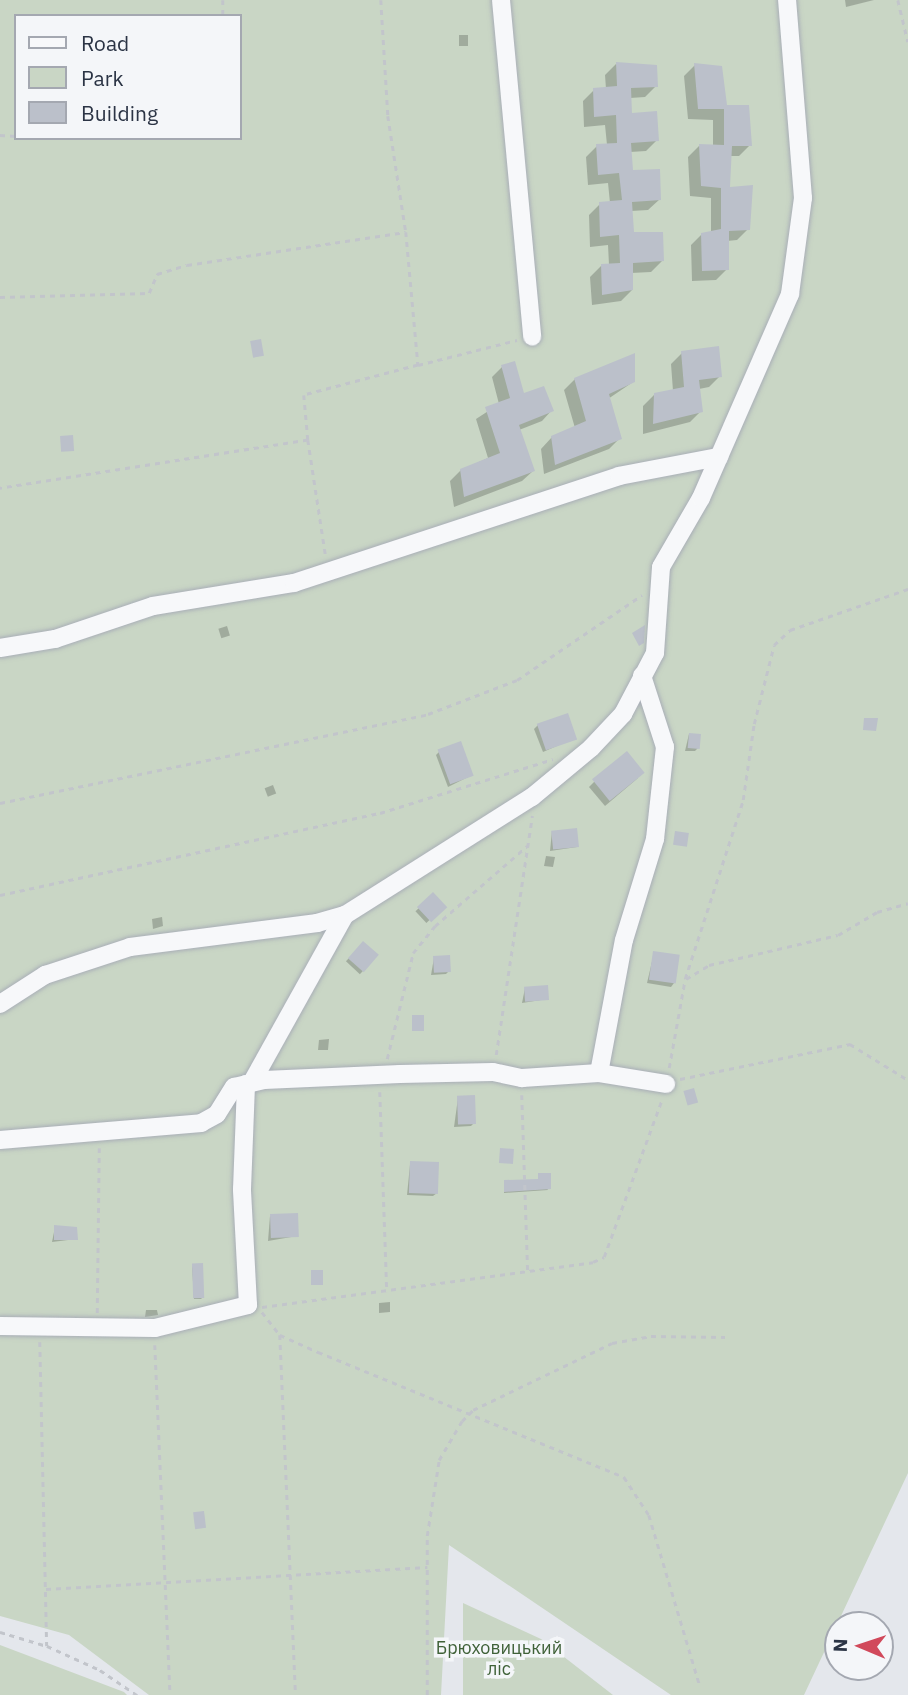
<!DOCTYPE html>
<html>
<head>
<meta charset="utf-8">
<style>
  body { margin:0 }
  #map { position:relative; width:908px; height:1695px; overflow:hidden; background:#e4e7ec; font-family:"IBM Plex Sans",sans-serif }
  div>[style] { position:absolute }
  .green>* { inset:0; background:#c9d6c5 }
  .shadow>* { inset:0; background:#0003; transform-origin:0 0 }
  .building>* { inset:0; background:#bbc0ca; transform-origin:0 0 }
  .path>* { height:2.5px; margin-top:-1.25px; transform-origin:0; background:repeating-linear-gradient(90deg,#c2c5cb 0 5px,transparent 0 10px) }
  .roads { filter:drop-shadow(0 0 2px #a9aeb7) drop-shadow(0 0 2px #a9aeb7) }
  .minor>* { height:18px; margin:-9px; padding:0 9px; transform-origin:9px; border-radius:9px; background:#f7f8fa }
  span { translate:-50% -50%; white-space:nowrap; text-align:center; line-height:1.15; -webkit-text-stroke:7px #f4f6f9; paint-order:stroke }
  .park-label { font-size:18px; color:#3f6138 }
  .legend { position:absolute; left:14px; top:14px; width:228px; height:126px; box-sizing:border-box; background:#f4f6f9; border:2px solid #a4a8b1; margin:0; padding:9px 12px; list-style:none; font-size:21px; color:#2b3445 }
  .legend li { display:flex; align-items:center; gap:14px; height:35px }
  .legend b { width:35px; border:2px solid #a4a8b1 }
  .north { position:absolute; left:824px; top:1611px; width:70px; height:70px; box-sizing:border-box; background:#f4f6f9; border:2px solid #a4a8b1; border-radius:50%; rotate:272deg; font-size:19px; font-weight:700; line-height:28px; text-align:center; color:#2b3445 }
  .north::after { content:''; display:block; margin:auto; width:24px; height:32px; background:#d1495b; clip-path:polygon(50% 0,100% 100%,50% 72%,0 100%) }
</style>
</head>
<body>
<div id="map">
  <div class="green">
    <div style="clip-path:polygon(evenodd,0 0,908px 0,908px 1473px,804px 1695px,671px 1695px,449px 1545px,441px 1695px,149px 1695px,69px 1635px,0 1616px,0 0,16px 16px,240px 16px,240px 138px,16px 138px,16px 16px)"></div>
    <div style="clip-path:polygon(463px 1603px,541px 1639px,613px 1695px,463px 1695px)"></div>
    <div style="clip-path:polygon(0 1645px,124px 1692px,127px 1695px,0 1695px)"></div>
  </div>
  <div class="shadow">
    <div style="clip-path:polygon(845px 0,874px 0,846px 7px)"></div>
    <div style="left:459px;top:35px;width:9px;height:11px"></div>
    <div style="clip-path:polygon(616px 64px,656px 86px,645px 97px,630px 98px,630px 115px,657px 140px,646px 151px,630px 152px,631px 171px,660px 199px,648px 210px,631px 211px,633px 234px,662px 261px,651px 272px,631px 273px,632px 290px,621px 301px,592px 305px,590px 277px,601px 266px,609px 265px,608px 245px,590px 247px,589px 215px,600px 204px,610px 203px,608px 183px,588px 185px,586px 157px,597px 146px,607px 145px,605px 125px,584px 127px,583px 101px,594px 90px,606px 89px,605px 75px)"></div>
    <div style="clip-path:polygon(695px 65px,750px 145px,739px 156px,729px 156px,728px 189px,748px 229px,737px 240px,727px 241px,727px 269px,716px 280px,692px 281px,691px 245px,702px 234px,711px 233px,711px 198px,690px 196px,688px 157px,699px 146px,713px 146px,713px 120px,688px 119px,684px 76px)"></div>
    <div style="clip-path:polygon(682px 353px,720px 376px,709px 387px,699px 389px,701px 411px,690px 422px,643px 434px,643px 406px,654px 395px,673px 391px,671px 364px)"></div>
    <div style="clip-path:polygon(502px 367px,523px 395px,552px 410px,542px 421px,519px 430px,533px 471px,522px 481px,454px 507px,450px 481px,461px 470px,488px 458px,476px 419px,499px 404px,492px 377px)"></div>
    <div style="clip-path:polygon(575px 379px,633px 382px,608px 399px,620px 438px,609px 449px,544px 474px,541px 449px,552px 437px,575px 428px,564px 390px)"></div>
    <div style="left:227px;top:626px;width:10px;height:9px;rotate:73deg"></div>
    <div style="clip-path:polygon(538px 725px,575px 738px,543px 752px,534px 729px)"></div>
    <div style="clip-path:polygon(689px 734px,698px 748px,695px 751px,685px 751px)"></div>
    <div style="clip-path:polygon(439px 752px,472px 775px,448px 787px,436px 755px)"></div>
    <div style="clip-path:polygon(638px 778px,605px 806px,589px 787px,594px 782px)"></div>
    <div style="left:273px;top:785px;width:9px;height:9px;rotate:69deg"></div>
    <div style="clip-path:polygon(552px 831px,577px 847px,550px 851px)"></div>
    <div style="clip-path:polygon(546px 856px,555px 857px,553px 867px,544px 866px)"></div>
    <div style="left:433px;top:895px;width:16px;height:24px;rotate:47deg"></div>
    <div style="clip-path:polygon(162px 917px,163px 926px,153px 929px,152px 919px)"></div>
    <div style="left:363px;top:943px;width:19px;height:25px;rotate:43deg"></div>
    <div style="clip-path:polygon(654px 953px,674px 983px,671px 987px,647px 983px)"></div>
    <div style="clip-path:polygon(434px 958px,449px 971px,446px 974px,431px 975px)"></div>
    <div style="clip-path:polygon(525px 988px,547px 999px,522px 1003px)"></div>
    <div style="clip-path:polygon(329px 1039px,328px 1050px,318px 1050px,319px 1040px)"></div>
    <div style="clip-path:polygon(458px 1098px,474px 1123px,471px 1126px,454px 1127px)"></div>
    <div style="clip-path:polygon(410px 1165px,437px 1193px,433px 1196px,407px 1195px)"></div>
    <div style="clip-path:polygon(539px 1174px,548px 1190px,504px 1193px,504px 1182px,538px 1181px)"></div>
    <div style="clip-path:polygon(270px 1216px,297px 1236px,268px 1241px)"></div>
    <div style="clip-path:polygon(55px 1227px,76px 1239px,52px 1242px)"></div>
    <div style="clip-path:polygon(192px 1265px,202px 1298px,201px 1299px,194px 1299px)"></div>
    <div style="clip-path:polygon(390px 1302px,390px 1312px,379px 1313px,379px 1303px)"></div>
    <div style="clip-path:polygon(146px 1310px,157px 1310px,158px 1315px,145px 1317px)"></div>
  </div>
  <div class="building">
    <div style="clip-path:polygon(616px 62px,657px 65px,658px 87px,631px 88px,632px 113px,657px 111px,659px 141px,631px 143px,633px 170px,660px 169px,661px 200px,632px 202px,634px 232px,663px 232px,664px 261px,633px 263px,633px 290px,602px 295px,601px 264px,620px 263px,619px 235px,600px 237px,599px 202px,622px 200px,619px 173px,598px 175px,596px 144px,617px 143px,616px 115px,594px 117px,593px 88px,617px 86px)"></div>
    <div style="clip-path:polygon(694px 63px,722px 66px,727px 105px,749px 105px,752px 146px,732px 146px,730px 187px,753px 185px,750px 230px,729px 231px,729px 270px,702px 271px,701px 233px,721px 229px,721px 188px,701px 186px,699px 144px,724px 145px,724px 109px,698px 109px)"></div>
    <div style="left:261px;top:339px;width:17px;height:11px;rotate:80deg"></div>
    <div style="clip-path:polygon(719px 346px,722px 377px,699px 380px,703px 412px,653px 424px,654px 393px,684px 387px,681px 351px)"></div>
    <div style="clip-path:polygon(635px 353px,635px 382px,609px 394px,622px 439px,555px 465px,551px 436px,586px 421px,574px 378px)"></div>
    <div style="clip-path:polygon(515px 361px,524px 393px,544px 386px,554px 411px,519px 425px,535px 471px,464px 497px,460px 469px,500px 453px,485px 407px,510px 398px,501px 365px)"></div>
    <div style="left:73px;top:435px;width:16px;height:13px;rotate:86deg"></div>
    <div style="clip-path:polygon(645px 625px,644px 643px,639px 646px,632px 633px)"></div>
    <div style="left:568px;top:713px;width:28px;height:33px;rotate:71deg"></div>
    <div style="clip-path:polygon(864px 718px,878px 718px,876px 731px,863px 730px)"></div>
    <div style="left:689px;top:733px;width:12px;height:15px;rotate:5deg"></div>
    <div style="left:461px;top:741px;width:37px;height:25px;rotate:70deg"></div>
    <div style="left:627px;top:751px;width:28px;height:45px;rotate:51deg"></div>
    <div style="left:577px;top:828px;width:19px;height:26px;rotate:84deg"></div>
    <div style="left:675px;top:831px;width:14px;height:14px;rotate:8deg"></div>
    <div style="left:433px;top:892px;width:21px;height:22px;rotate:47deg"></div>
    <div style="left:363px;top:941px;width:21px;height:23px;rotate:41deg"></div>
    <div style="left:653px;top:951px;width:27px;height:29px;rotate:8deg"></div>
    <div style="left:450px;top:955px;width:17px;height:17px;rotate:87deg"></div>
    <div style="left:548px;top:985px;width:15px;height:24px;rotate:86deg"></div>
    <div style="left:412px;top:1015px;width:12px;height:16px"></div>
    <div style="left:694px;top:1088px;width:15px;height:11px;rotate:74deg"></div>
    <div style="left:475px;top:1095px;width:29px;height:18px;rotate:88deg"></div>
    <div style="left:500px;top:1148px;width:14px;height:15px;rotate:4deg"></div>
    <div style="left:439px;top:1162px;width:32px;height:29px;rotate:92deg"></div>
    <div style="clip-path:polygon(538px 1173px,551px 1173px,551px 1189px,504px 1192px,504px 1180px,538px 1179px)"></div>
    <div style="left:298px;top:1213px;width:24px;height:28px;rotate:88deg"></div>
    <div style="clip-path:polygon(54px 1225px,77px 1227px,78px 1240px,54px 1240px)"></div>
    <div style="left:203px;top:1263px;width:35px;height:11px;rotate:88deg"></div>
    <div style="left:311px;top:1270px;width:12px;height:15px"></div>
    <div style="left:204px;top:1511px;width:17px;height:11px;rotate:83deg"></div>
  </div>
  <div class="path">
    <div style="left:223px;top:0;width:16px;rotate:90deg"></div>
    <div style="left:381px;top:0;width:116px;rotate:86.5deg"></div>
    <div style="left:388px;top:116px;width:117px;rotate:81.2deg"></div>
    <div style="left:898px;top:0;width:43px;rotate:76.6deg"></div>
    <div style="left:0;top:135px;width:16px;rotate:4deg"></div>
    <div style="left:0;top:297px;width:149px;rotate:-1.5deg"></div>
    <div style="left:149px;top:293px;width:21px;rotate:-67deg"></div>
    <div style="left:157px;top:274px;width:31px;rotate:-17deg"></div>
    <div style="left:187px;top:265px;width:221px;rotate:-8.6deg"></div>
    <div style="left:406px;top:232px;width:134px;rotate:84.8deg"></div>
    <div style="left:418px;top:365px;width:118px;rotate:165.3deg"></div>
    <div style="left:304px;top:395px;width:45px;rotate:84.9deg"></div>
    <div style="left:308px;top:440px;width:312px;rotate:171.1deg"></div>
    <div style="left:418px;top:365px;width:102px;rotate:-14.2deg"></div>
    <div style="left:308px;top:440px;width:119px;rotate:81.3deg"></div>
    <div style="left:0;top:803px;width:437px;rotate:-11.7deg"></div>
    <div style="left:428px;top:714px;width:95px;rotate:-20.9deg"></div>
    <div style="left:517px;top:680px;width:151px;rotate:-34.2deg"></div>
    <div style="left:0;top:895px;width:389px;rotate:-12.2deg"></div>
    <div style="left:380px;top:813px;width:181px;rotate:-17.3deg"></div>
    <div style="left:686px;top:979px;width:27px;rotate:-31deg"></div>
    <div style="left:709px;top:965px;width:132px;rotate:-13.1deg"></div>
    <div style="left:838px;top:935px;width:45px;rotate:-30.5deg"></div>
    <div style="left:877px;top:912px;width:32px;rotate:-16deg"></div>
    <div style="left:496px;top:1055px;width:242px;rotate:-81.4deg"></div>
    <div style="left:387px;top:1059px;width:109px;rotate:-76.2deg"></div>
    <div style="left:413px;top:953px;width:35px;rotate:-51deg"></div>
    <div style="left:435px;top:926px;width:122px;rotate:-41deg"></div>
    <div style="left:669px;top:1068px;width:90px;rotate:-79.8deg"></div>
    <div style="left:685px;top:979px;width:188px;rotate:-72deg"></div>
    <div style="left:743px;top:800px;width:77px;rotate:-81.8deg"></div>
    <div style="left:754px;top:724px;width:81px;rotate:-75.8deg"></div>
    <div style="left:774px;top:645px;width:22px;rotate:-43deg"></div>
    <div style="left:790px;top:630px;width:125px;rotate:-19.2deg"></div>
    <div style="left:680px;top:1079px;width:174px;rotate:-11.6deg"></div>
    <div style="left:850px;top:1044px;width:68px;rotate:31.8deg"></div>
    <div style="left:380px;top:1092px;width:200px;rotate:88deg"></div>
    <div style="left:522px;top:1095px;width:178px;rotate:88.1deg"></div>
    <div style="left:262px;top:1307px;width:334px;rotate:-7.7deg"></div>
    <div style="left:593px;top:1262px;width:12px;rotate:-24deg"></div>
    <div style="left:604px;top:1257px;width:168px;rotate:-69.8deg"></div>
    <div style="left:262px;top:1312px;width:29px;rotate:52deg"></div>
    <div style="left:280px;top:1335px;width:42px;rotate:24.1deg"></div>
    <div style="left:318px;top:1352px;width:331px;rotate:22.2deg"></div>
    <div style="left:624px;top:1477px;width:45px;rotate:56.7deg"></div>
    <div style="left:649px;top:1515px;width:178px;rotate:73.4deg"></div>
    <div style="left:97px;top:1313px;width:165px;rotate:-89.3deg"></div>
    <div style="left:280px;top:1335px;width:360px;rotate:87.5deg"></div>
    <div style="left:40px;top:1342px;width:304px;rotate:88.7deg"></div>
    <div style="left:155px;top:1345px;width:350px;rotate:87.5deg"></div>
    <div style="left:46px;top:1589px;width:382px;rotate:-3.3deg"></div>
    <div style="left:0;top:1632px;width:49px;rotate:16.6deg"></div>
    <div style="left:47px;top:1646px;width:58px;rotate:24.4deg"></div>
    <div style="left:100px;top:1670px;width:45px;rotate:34deg"></div>
    <div style="left:427px;top:1695px;width:159px;rotate:-90deg"></div>
    <div style="left:427px;top:1536px;width:77px;rotate:-81deg"></div>
    <div style="left:439px;top:1460px;width:45px;rotate:-59.5deg"></div>
    <div style="left:462px;top:1421px;width:16px;rotate:-45deg"></div>
    <div style="left:473px;top:1410px;width:154px;rotate:-25.7deg"></div>
    <div style="left:612px;top:1343px;width:40px;rotate:-10deg"></div>
    <div style="left:651px;top:1336px;width:74px;rotate:0.8deg"></div>
  </div>
  <div class="roads">
    <div class="minor">
      <div style="left:501px;top:0;width:338px;rotate:84.7deg"></div>
      <div style="left:0;top:648px;width:56px;rotate:-9.3deg"></div>
      <div style="left:55px;top:639px;width:103px;rotate:-18.6deg"></div>
      <div style="left:153px;top:606px;width:143px;rotate:-9.3deg"></div>
      <div style="left:294px;top:583px;width:342px;rotate:-18.2deg"></div>
      <div style="left:619px;top:476px;width:102px;rotate:-10.8deg"></div>
      <div style="left:0;top:1004px;width:54px;rotate:-32.8deg"></div>
      <div style="left:45px;top:975px;width:89px;rotate:-18.2deg"></div>
      <div style="left:130px;top:947px;width:189px;rotate:-7.3deg"></div>
      <div style="left:317px;top:923px;width:29px;rotate:-16deg"></div>
      <div style="left:345px;top:915px;width:221px;rotate:-32.3deg"></div>
      <div style="left:532px;top:797px;width:77px;rotate:-39.7deg"></div>
      <div style="left:591px;top:748px;width:47px;rotate:-46.7deg"></div>
      <div style="left:623px;top:714px;width:69px;rotate:-62.3deg"></div>
      <div style="left:655px;top:653px;width:86px;rotate:-86deg"></div>
      <div style="left:661px;top:567px;width:80px;rotate:-59.9deg"></div>
      <div style="left:701px;top:498px;width:223px;rotate:-66.4deg"></div>
      <div style="left:790px;top:294px;width:97px;rotate:-82.3deg"></div>
      <div style="left:803px;top:198px;width:199px;rotate:-94.6deg"></div>
      <div style="left:599px;top:1073px;width:68px;rotate:9.3deg"></div>
      <div style="left:252px;top:1082px;width:191px;rotate:-60.9deg"></div>
      <div style="left:0;top:1140px;width:202px;rotate:-4.8deg"></div>
      <div style="left:201px;top:1123px;width:18px;rotate:-29deg"></div>
      <div style="left:217px;top:1114px;width:32px;rotate:-58deg"></div>
      <div style="left:234px;top:1087px;width:31px;rotate:-13deg"></div>
      <div style="left:264px;top:1080px;width:136px;rotate:-2.5deg"></div>
      <div style="left:400px;top:1074px;width:93px;rotate:-1.2deg"></div>
      <div style="left:493px;top:1072px;width:30px;rotate:12deg"></div>
      <div style="left:522px;top:1078px;width:77px;rotate:-3.7deg"></div>
      <div style="left:599px;top:1073px;width:135px;rotate:-79.4deg"></div>
      <div style="left:624px;top:940px;width:106px;rotate:-72.9deg"></div>
      <div style="left:655px;top:839px;width:93px;rotate:-83.8deg"></div>
      <div style="left:665px;top:747px;width:75px;rotate:-107.9deg"></div>
      <div style="left:0;top:1326px;width:155px;rotate:0.7deg"></div>
      <div style="left:155px;top:1328px;width:96px;rotate:-13.9deg"></div>
      <div style="left:248px;top:1305px;width:116px;rotate:-93deg"></div>
      <div style="left:242px;top:1189px;width:105px;rotate:-87.8deg"></div>
    </div>
  </div>
  <div class="park-label">
    <span style="left:499px;top:1659px">Брюховицький<br>ліс</span>
  </div>
  <ul class="legend">
  <li><b style="height:9px;background:#f7f8fa"></b>Road</li>
  <li><b style="height:19px;background:#c9d6c5"></b>Park</li>
  <li><b style="height:19px;background:#bbc0ca"></b>Building</li>
  </ul>
  <div class="north">N</div>
</div>
</body>
</html>
